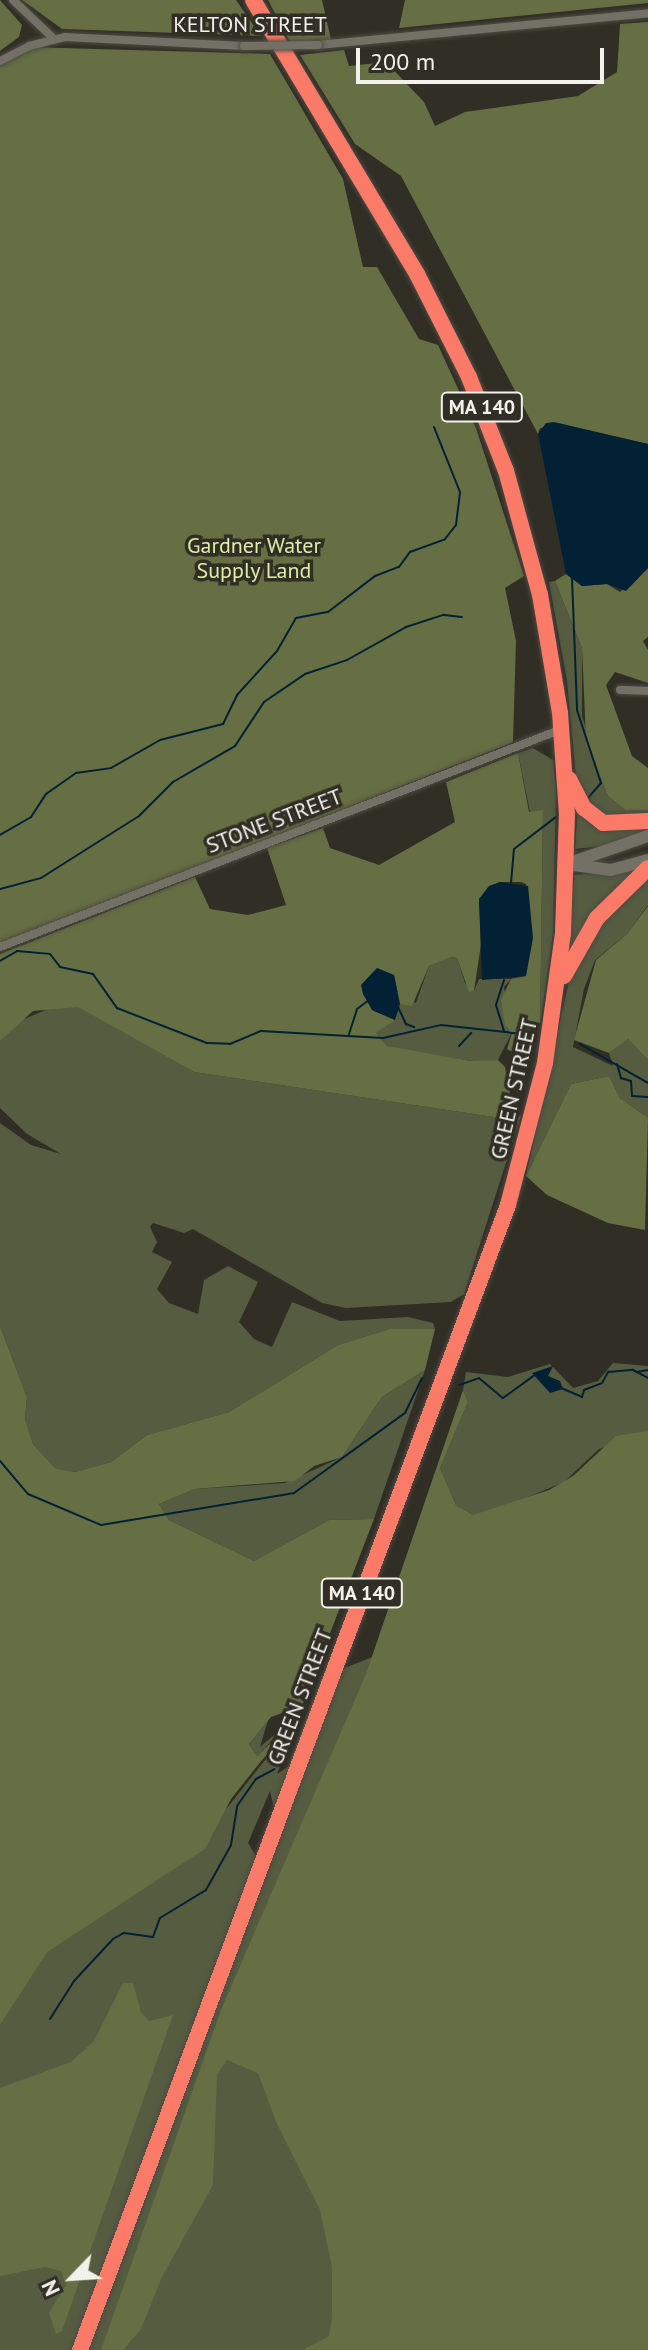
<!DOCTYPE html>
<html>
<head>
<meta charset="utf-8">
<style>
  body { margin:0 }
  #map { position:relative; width:648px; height:2350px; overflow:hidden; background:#312e25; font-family:"PT Sans",sans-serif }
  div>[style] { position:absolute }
  .green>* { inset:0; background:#555c40 }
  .forest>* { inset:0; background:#656f43 }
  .water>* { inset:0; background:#032135 }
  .stream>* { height:2px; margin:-1px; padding:0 1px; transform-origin:1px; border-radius:1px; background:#032135 }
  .roads { filter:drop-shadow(0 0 2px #4d4b43) drop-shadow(0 0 2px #4d4b43) }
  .street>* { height:8px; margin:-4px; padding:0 4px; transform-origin:4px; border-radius:4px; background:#737066 }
  .secondary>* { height:12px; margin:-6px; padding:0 6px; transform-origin:6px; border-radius:6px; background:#737066 }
  .highway>* { height:16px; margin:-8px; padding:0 8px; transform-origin:8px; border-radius:8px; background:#fc7b68 }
  .bridges { filter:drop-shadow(0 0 2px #4d4b43) drop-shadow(0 0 2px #4d4b43) }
  .street-bridge>* { height:8px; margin:-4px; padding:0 4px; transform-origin:4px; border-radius:4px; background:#737066 }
  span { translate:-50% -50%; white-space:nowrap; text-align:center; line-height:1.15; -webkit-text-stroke:7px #312e25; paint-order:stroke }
  .shield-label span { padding:2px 6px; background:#312e25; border:2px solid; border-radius:6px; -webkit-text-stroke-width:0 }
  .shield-label { font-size:20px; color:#f3f1eb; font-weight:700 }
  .street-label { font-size:22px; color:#f3f1eb }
  .park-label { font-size:22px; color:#dceea6 }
  .north { position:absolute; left:32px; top:2238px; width:80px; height:80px; -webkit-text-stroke:6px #312e25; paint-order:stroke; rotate:245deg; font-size:22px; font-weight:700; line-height:32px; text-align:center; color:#f3f1eb }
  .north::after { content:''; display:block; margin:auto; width:28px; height:36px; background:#f3f1eb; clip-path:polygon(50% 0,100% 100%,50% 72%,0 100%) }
  .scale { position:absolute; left:356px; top:48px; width:248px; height:36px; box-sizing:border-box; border:4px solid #f3f1eb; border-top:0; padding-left:10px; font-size:24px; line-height:28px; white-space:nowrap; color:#f3f1eb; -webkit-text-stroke:6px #312e25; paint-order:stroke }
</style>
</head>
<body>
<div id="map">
  <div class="green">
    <div style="clip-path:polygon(555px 581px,582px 648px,582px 716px,608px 796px,625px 810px,648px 810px,648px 816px,618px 819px,592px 810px,577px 788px,567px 681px,549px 582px)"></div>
    <div style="clip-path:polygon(533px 748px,553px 760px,556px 791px,553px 933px,540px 1026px,543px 811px,530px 812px,518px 753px)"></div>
    <div style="clip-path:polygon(578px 807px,583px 814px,648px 826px,648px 832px,611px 845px,575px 849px)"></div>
    <div style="clip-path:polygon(637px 869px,573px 944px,570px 943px,574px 875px)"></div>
    <div style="clip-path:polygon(648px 874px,648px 905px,627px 934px,595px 960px,584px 989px,573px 1047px,613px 1066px,609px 1053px,628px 1039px,648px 1060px,648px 1118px,620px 1098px,609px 1076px,571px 1084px,526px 1176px,571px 972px,589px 936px)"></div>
    <div style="clip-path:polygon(450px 957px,457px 958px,465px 983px,474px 991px,479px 979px,511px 979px,504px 987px,512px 1032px,498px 1060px,486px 1063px,406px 1051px,387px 1046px,376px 1033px,394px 1020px,368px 974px,416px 1003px,429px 966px)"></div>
    <div style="clip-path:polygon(55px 1006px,79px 1007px,194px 1072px,507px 1119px,521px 1116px,464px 1294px,451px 1302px,346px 1308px,322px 1303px,193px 1229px,184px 1233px,153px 1223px,150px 1227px,157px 1242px,152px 1252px,172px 1262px,157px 1289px,169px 1303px,198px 1314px,204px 1280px,228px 1266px,258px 1282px,239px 1322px,254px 1339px,272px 1347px,292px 1302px,340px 1321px,408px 1317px,433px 1323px,435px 1329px,389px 1329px,338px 1345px,229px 1412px,147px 1435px,111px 1462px,75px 1472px,55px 1468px,33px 1444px,25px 1419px,27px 1397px,0 1326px,0 1123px,31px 1145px,61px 1154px,27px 1134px,0 1108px,0 1041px,15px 1023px)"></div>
    <div style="clip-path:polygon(613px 1363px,648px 1366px,648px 1431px,599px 1449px,564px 1482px,485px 1515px,473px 1515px,456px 1505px,440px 1468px,468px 1402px,463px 1390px,466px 1372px,508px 1377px,550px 1364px,573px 1388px,598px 1381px)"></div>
    <div style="clip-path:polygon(425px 1370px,374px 1519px,329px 1520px,254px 1561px,169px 1520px,159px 1504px,195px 1489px,285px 1483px,342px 1457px,382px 1397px)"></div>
    <div style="clip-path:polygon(evenodd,648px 1547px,648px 2350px,0 2350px,0 1963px,227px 1808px,281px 1740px,287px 1747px,277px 1774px,288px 1767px,322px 1677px,648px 1547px,270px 1791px,278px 1825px,262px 1866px,248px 1843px,270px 1791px)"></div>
    <div style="clip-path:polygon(268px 1720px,260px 1747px,274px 1735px,287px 1728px,296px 1735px,290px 1750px,288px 1737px,278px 1734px,257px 1756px,249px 1744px)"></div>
  </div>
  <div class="forest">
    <div style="clip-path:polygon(0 0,22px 25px,19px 37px,0 51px)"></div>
    <div style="clip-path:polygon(22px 0,236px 0,261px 36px,62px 29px)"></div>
    <div style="clip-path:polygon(268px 0,322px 0,332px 44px,292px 46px)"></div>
    <div style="clip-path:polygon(405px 0,648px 0,648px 3px,399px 28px)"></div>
    <div style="clip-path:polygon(648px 22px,648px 444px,568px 426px,540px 428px,538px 434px,401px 176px,355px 144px,300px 55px,344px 50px,349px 66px,386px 62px,424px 102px,435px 126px,465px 112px,578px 96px,617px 72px,620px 24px)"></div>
    <div style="clip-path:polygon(26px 47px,270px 54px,343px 179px,363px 267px,377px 267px,419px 339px,438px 345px,476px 428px,524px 576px,505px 588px,516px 641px,513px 742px,0 945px,0 63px)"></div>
    <div style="clip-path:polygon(648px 568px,648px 637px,643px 641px,648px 650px,648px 683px,615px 672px,606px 685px,632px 756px,648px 768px,648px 810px,625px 810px,608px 796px,586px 738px,582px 648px,555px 581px,566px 574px,582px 586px,607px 584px,620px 592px)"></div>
    <div style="clip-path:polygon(518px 753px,529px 812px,543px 810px,540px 1026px,532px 1048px,514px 1053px,507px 1049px,512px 1033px,505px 1025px,501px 1000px,511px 979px,526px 976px,526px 884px,521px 882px,500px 882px,479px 899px,481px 944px,474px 991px,469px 992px,457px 958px,451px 957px,429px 966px,412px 1006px,400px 1004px,394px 975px,372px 1010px,395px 1020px,376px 1033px,387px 1046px,471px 1061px,498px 1060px,505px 1067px,510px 1091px,507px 1119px,194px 1072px,78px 1007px,33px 1011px,0 1041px,0 954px,195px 877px,210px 909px,248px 915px,286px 905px,267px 848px,323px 828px,330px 848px,379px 865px,455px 822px,446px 782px)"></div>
    <div style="clip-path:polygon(648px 906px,648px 1060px,628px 1039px,609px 1053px,574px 1040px,596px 960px,627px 934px)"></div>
    <div style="clip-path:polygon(609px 1076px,620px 1098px,648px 1118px,645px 1230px,608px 1223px,547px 1195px,526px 1176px,571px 1084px)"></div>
    <div style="clip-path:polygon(0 1326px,27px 1397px,25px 1419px,33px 1444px,55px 1468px,75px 1472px,111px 1462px,147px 1435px,229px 1412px,338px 1345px,389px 1329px,435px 1329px,425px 1370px,382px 1397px,342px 1457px,314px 1466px,295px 1481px,195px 1489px,159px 1504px,169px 1520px,254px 1561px,329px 1520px,374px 1519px,302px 1706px,271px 1717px,249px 1744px,257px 1756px,282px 1732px,290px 1750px,285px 1756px,286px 1742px,281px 1740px,262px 1760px,231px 1799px,205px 1849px,47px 1952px,0 2025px)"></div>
    <div style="clip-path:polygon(463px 1390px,468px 1402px,440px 1468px,456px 1505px,473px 1515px,549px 1490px,573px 1476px,616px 1436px,648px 1431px,648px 2350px,303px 2350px,329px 2336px,332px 2317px,332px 2267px,320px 2210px,277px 2124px,258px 2073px,227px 2060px,217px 2075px,213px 2185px,162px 2277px,141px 2329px,123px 2350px,101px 2350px,221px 2010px,366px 1674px)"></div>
    <div style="clip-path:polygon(123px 1983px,133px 1983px,141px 2012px,149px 2021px,173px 2015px,62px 2331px,56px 2334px,49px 2313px,66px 2285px,61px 2271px,45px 2267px,0 2276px,0 2088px,71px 2062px,94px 2041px)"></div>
  </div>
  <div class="water">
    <div style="clip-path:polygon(554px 422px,648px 444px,648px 568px,626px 591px,607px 584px,582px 586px,566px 574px,538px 434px,546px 423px)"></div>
    <div style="clip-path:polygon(500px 882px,528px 886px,533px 938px,526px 976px,482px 980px,479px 899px,489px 886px)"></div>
    <div style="clip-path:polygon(377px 968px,394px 975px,400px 1004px,395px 1020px,372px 1010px,363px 994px,361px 985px)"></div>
    <div style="clip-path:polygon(553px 1366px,548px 1376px,560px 1381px,563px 1389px,550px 1393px,532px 1373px)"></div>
  </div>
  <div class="stream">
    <div style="left:572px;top:578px;width:132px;rotate:87.8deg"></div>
    <div style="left:577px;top:710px;width:77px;rotate:71.8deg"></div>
    <div style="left:601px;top:783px;width:20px;rotate:131deg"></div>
    <div style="left:0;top:835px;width:36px;rotate:-30deg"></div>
    <div style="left:31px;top:817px;width:27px;rotate:-57deg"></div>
    <div style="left:46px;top:794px;width:37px;rotate:-35deg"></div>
    <div style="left:76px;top:773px;width:35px;rotate:-8deg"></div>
    <div style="left:111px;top:768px;width:56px;rotate:-29.7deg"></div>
    <div style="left:160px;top:740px;width:65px;rotate:-14.3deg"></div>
    <div style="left:223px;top:724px;width:32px;rotate:-64deg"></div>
    <div style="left:237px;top:695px;width:59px;rotate:-47.7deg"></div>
    <div style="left:277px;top:651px;width:38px;rotate:-60deg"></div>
    <div style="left:296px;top:618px;width:33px;rotate:-11deg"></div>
    <div style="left:328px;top:612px;width:59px;rotate:-37.5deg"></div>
    <div style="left:375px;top:576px;width:26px;rotate:-21deg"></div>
    <div style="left:399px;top:567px;width:19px;rotate:-54deg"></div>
    <div style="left:410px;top:552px;width:37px;rotate:-20deg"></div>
    <div style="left:445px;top:539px;width:18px;rotate:-52deg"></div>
    <div style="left:456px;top:525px;width:33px;rotate:-83deg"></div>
    <div style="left:460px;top:492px;width:70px;rotate:-111.8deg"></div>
    <div style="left:511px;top:883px;width:34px;rotate:-85deg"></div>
    <div style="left:514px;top:849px;width:53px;rotate:-37.3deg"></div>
    <div style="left:0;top:889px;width:42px;rotate:-15deg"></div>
    <div style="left:41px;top:878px;width:116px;rotate:-32.3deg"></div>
    <div style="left:139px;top:816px;width:48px;rotate:-45deg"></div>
    <div style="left:173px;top:782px;width:72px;rotate:-30.1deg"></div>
    <div style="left:235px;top:746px;width:53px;rotate:-56.6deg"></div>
    <div style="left:264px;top:702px;width:50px;rotate:-34.3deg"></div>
    <div style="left:305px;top:674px;width:44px;rotate:-18.4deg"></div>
    <div style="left:347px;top:660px;width:68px;rotate:-29.2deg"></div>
    <div style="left:406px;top:627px;width:40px;rotate:-18deg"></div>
    <div style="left:444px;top:615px;width:18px;rotate:6deg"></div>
    <div style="left:0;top:961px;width:20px;rotate:-30deg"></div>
    <div style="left:17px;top:951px;width:33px;rotate:5deg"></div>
    <div style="left:50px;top:954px;width:16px;rotate:52deg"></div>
    <div style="left:60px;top:967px;width:34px;rotate:12deg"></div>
    <div style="left:93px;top:974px;width:42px;rotate:54.8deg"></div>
    <div style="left:117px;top:1008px;width:97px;rotate:21.3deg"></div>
    <div style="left:207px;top:1043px;width:23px;rotate:2deg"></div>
    <div style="left:230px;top:1044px;width:34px;rotate:-23deg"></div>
    <div style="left:261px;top:1031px;width:122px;rotate:3.3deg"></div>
    <div style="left:383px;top:1038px;width:59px;rotate:-12.6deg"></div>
    <div style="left:441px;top:1025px;width:82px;rotate:6.3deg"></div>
    <div style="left:504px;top:980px;width:26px;rotate:108deg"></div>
    <div style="left:496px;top:1005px;width:27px;rotate:73deg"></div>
    <div style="left:398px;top:1007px;width:19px;rotate:65deg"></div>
    <div style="left:406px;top:1024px;width:9px;rotate:21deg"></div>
    <div style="left:349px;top:1034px;width:26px;rotate:-72deg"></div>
    <div style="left:357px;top:1009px;width:15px;rotate:-37deg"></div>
    <div style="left:580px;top:1044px;width:78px;rotate:29.8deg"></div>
    <div style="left:459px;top:1046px;width:18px;rotate:-47deg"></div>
    <div style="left:617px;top:1064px;width:15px;rotate:74deg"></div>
    <div style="left:621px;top:1078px;width:10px;rotate:17deg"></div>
    <div style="left:631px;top:1081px;width:15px;rotate:86deg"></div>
    <div style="left:632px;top:1096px;width:16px;rotate:4deg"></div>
    <div style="left:637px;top:1372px;width:11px;rotate:-10deg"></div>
    <div style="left:459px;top:1385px;width:21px;rotate:-19deg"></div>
    <div style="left:479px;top:1378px;width:31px;rotate:40deg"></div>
    <div style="left:503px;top:1398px;width:39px;rotate:-36deg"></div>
    <div style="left:561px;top:1388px;width:23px;rotate:23deg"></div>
    <div style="left:582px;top:1397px;width:7px;rotate:-74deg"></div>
    <div style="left:584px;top:1390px;width:19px;rotate:-21deg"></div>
    <div style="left:602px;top:1383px;width:13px;rotate:-61deg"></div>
    <div style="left:608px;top:1372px;width:25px;rotate:-5deg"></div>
    <div style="left:633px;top:1370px;width:17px;rotate:28deg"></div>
    <div style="left:0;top:1461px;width:43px;rotate:49.7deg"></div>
    <div style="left:28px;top:1494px;width:79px;rotate:23deg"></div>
    <div style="left:101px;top:1525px;width:196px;rotate:-9.4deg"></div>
    <div style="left:294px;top:1493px;width:137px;rotate:-35.8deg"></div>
    <div style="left:405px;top:1413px;width:39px;rotate:-64deg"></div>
    <div style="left:50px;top:2019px;width:45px;rotate:-57.7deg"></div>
    <div style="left:74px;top:1981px;width:57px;rotate:-47.1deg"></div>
    <div style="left:113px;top:1939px;width:13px;rotate:-29deg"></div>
    <div style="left:124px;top:1933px;width:29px;rotate:8deg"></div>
    <div style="left:153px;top:1937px;width:20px;rotate:-70deg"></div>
    <div style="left:160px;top:1918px;width:54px;rotate:-31.3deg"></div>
    <div style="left:206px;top:1890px;width:51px;rotate:-60.9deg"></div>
    <div style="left:231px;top:1845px;width:39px;rotate:-81deg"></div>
    <div style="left:237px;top:1806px;width:33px;rotate:-55deg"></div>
    <div style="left:256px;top:1779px;width:21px;rotate:-28deg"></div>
  </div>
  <div class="roads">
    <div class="street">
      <div style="left:13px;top:0;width:55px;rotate:43.5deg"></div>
      <div style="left:318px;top:45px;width:332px;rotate:-5.5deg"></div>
      <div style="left:0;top:61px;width:33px;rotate:-27deg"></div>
      <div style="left:29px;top:46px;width:37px;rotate:-14deg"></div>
      <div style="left:65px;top:37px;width:179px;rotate:2.9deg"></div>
      <div style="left:620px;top:690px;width:28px;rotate:2deg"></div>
      <div style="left:0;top:947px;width:603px;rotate:-21.2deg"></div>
    </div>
    <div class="secondary">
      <div style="left:567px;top:864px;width:86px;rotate:-19.1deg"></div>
      <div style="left:567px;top:864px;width:44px;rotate:7.8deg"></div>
      <div style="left:611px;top:870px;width:38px;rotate:-15deg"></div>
    </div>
    <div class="highway">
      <div style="left:569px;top:779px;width:33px;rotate:63deg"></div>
      <div style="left:584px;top:808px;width:24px;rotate:38deg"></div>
      <div style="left:603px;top:823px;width:45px;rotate:-2.5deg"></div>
      <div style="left:564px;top:976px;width:67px;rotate:-60.4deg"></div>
      <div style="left:597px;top:918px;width:71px;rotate:-44.4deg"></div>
      <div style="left:80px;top:2350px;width:1222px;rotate:-69.5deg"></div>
      <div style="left:508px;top:1205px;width:147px;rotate:-75.4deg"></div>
      <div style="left:545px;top:1063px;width:130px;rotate:-82.1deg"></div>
      <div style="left:563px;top:934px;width:119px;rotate:-88.1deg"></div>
      <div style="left:567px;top:815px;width:102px;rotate:-93.9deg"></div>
      <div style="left:560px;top:713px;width:120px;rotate:-99.6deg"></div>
      <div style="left:540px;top:595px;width:129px;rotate:-105.3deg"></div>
      <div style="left:506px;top:471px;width:101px;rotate:-111.5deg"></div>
      <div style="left:469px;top:377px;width:115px;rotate:-116.8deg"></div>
      <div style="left:417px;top:274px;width:319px;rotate:-120.9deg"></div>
    </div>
  </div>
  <div class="bridges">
    <div class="street-bridge">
      <div style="left:244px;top:46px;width:74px;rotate:-0.8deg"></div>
    </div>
  </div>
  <div class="shield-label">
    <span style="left:482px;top:407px">MA 140</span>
    <span style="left:362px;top:1593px">MA 140</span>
  </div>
  <div class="street-label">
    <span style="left:250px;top:25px">KELTON STREET</span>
    <span style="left:274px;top:821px;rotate:-21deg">STONE STREET</span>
    <span style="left:514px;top:1089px;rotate:-77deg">GREEN STREET</span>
    <span style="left:300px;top:1697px;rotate:-69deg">GREEN STREET</span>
  </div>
  <div class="park-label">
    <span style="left:254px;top:558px">Gardner Water<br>Supply Land</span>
  </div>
  <div class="north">N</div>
  <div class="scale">200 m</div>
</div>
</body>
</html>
